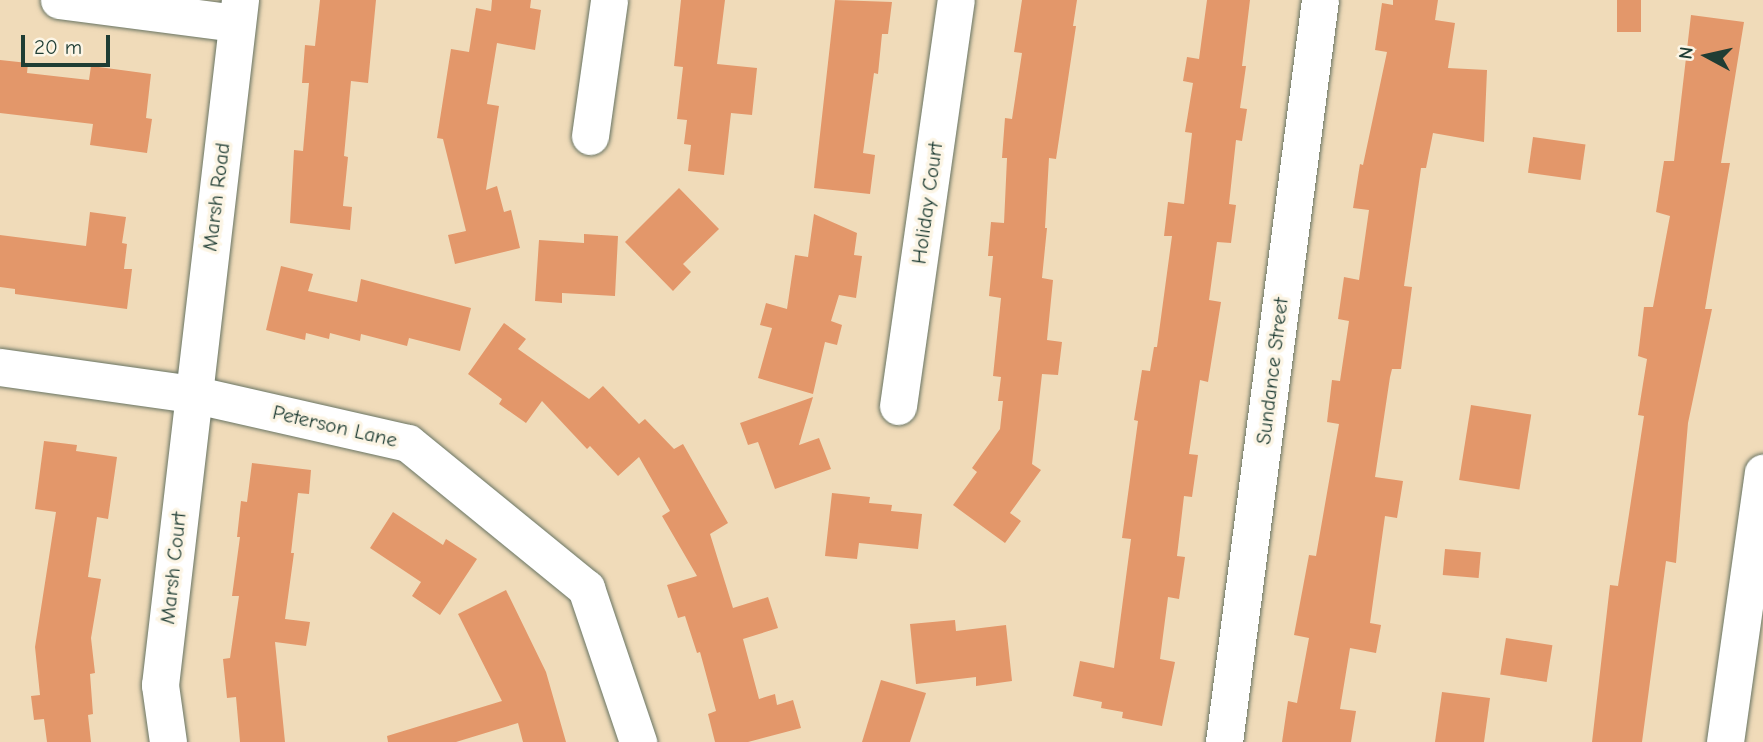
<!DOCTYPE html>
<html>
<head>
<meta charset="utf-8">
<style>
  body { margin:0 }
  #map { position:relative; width:1763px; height:742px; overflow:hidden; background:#f0dbb9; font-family:"Comic Neue",sans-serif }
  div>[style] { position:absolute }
  .building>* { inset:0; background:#e3976a; transform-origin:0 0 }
  .roads { filter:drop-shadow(0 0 2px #687463) drop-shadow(0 0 2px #687463) }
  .street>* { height:37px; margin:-18.5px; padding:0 18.5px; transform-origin:18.5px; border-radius:18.5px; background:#fff }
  span { translate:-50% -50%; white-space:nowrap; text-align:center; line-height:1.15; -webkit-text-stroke:7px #fcf5e5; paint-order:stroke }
  .street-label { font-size:21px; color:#1f3d34 }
  .north { position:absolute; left:1672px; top:21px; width:70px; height:70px; -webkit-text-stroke:5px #fcf5e5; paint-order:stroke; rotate:278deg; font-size:19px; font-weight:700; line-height:28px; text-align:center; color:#1f3d34 }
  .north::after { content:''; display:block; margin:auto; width:24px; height:32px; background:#1f3d34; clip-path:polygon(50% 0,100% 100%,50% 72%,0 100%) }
  .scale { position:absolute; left:21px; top:35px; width:89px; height:32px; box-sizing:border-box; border:4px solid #1f3d34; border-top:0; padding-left:9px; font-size:21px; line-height:24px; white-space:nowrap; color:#1f3d34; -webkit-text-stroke:5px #fcf5e5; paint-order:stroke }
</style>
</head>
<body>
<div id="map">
  <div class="building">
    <div style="clip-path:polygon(320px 0,376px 0,368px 83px,351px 81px,344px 156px,348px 157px,343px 206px,352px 207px,350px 230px,290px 223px,294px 150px,303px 151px,309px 83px,302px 83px,305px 45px,315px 46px)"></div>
    <div style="clip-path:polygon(492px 0,531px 0,530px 8px,541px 10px,535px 50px,497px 43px,487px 104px,499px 106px,486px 190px,497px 186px,504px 212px,511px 210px,520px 248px,455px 264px,448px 235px,466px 231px,443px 139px,437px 138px,451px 49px,469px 52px,476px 8px,491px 11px)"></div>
    <div style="clip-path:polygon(681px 0,725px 0,717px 64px,757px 68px,752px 115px,731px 113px,724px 175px,688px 171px,691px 145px,684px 144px,687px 120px,677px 119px,683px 67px,674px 66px)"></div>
    <div style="clip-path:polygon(835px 0,892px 2px,888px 34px,882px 34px,878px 74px,874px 73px,863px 153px,875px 155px,870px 194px,814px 188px)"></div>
    <div style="clip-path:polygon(1022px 0,1077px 0,1073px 26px,1076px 26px,1056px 159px,1049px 158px,1045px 228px,1047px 228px,1042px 278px,1053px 280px,1047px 340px,1062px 342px,1058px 375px,1042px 374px,1032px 464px,1041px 470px,1010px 513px,1021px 521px,1005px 543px,953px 505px,977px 472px,972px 468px,1000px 429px,1003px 401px,998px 401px,1001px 377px,993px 376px,1001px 298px,989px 296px,993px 256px,988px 256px,991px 222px,1004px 223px,1007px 158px,1002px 158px,1005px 118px,1012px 119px,1022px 53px,1014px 52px)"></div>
    <div style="clip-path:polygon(1207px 0,1250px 0,1242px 66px,1246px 66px,1240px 108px,1247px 109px,1242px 141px,1236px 140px,1229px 204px,1236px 205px,1231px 243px,1217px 242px,1209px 300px,1221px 302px,1208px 382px,1200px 380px,1189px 454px,1198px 455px,1192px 497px,1184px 496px,1177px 556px,1185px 557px,1179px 599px,1168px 597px,1160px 659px,1175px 662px,1162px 726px,1122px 718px,1123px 712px,1101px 708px,1102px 702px,1073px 696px,1080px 661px,1114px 668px,1131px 539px,1122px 538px,1138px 421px,1134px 420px,1142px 370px,1150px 371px,1154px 347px,1157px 347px,1172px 236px,1164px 236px,1168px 202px,1184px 204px,1192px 133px,1185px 132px,1193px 83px,1183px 81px,1187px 57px,1199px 59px)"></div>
    <div style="clip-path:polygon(1393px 0,1438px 0,1435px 20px,1455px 23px,1448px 68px,1487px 70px,1484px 142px,1433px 133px,1426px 168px,1421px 168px,1404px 286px,1412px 287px,1401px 369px,1392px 369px,1390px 377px,1375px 477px,1403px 481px,1397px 518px,1385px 516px,1370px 623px,1381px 625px,1376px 653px,1350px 648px,1340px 709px,1356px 711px,1351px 742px,1282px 742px,1288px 701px,1297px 703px,1309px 638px,1294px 635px,1309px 555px,1316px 556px,1339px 424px,1327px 422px,1332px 380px,1340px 381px,1349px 321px,1338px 319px,1344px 277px,1359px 280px,1369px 210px,1353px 208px,1360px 164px,1363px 165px,1387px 52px,1375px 50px,1382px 3px,1393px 5px)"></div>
    <div style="left:1617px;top:0;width:24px;height:32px"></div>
    <div style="clip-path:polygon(1691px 15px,1744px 22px,1721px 163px,1730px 163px,1705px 309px,1712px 309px,1688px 423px,1676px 563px,1666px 561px,1642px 742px,1592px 742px,1610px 585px,1618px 586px,1644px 416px,1638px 415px,1647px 359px,1638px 356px,1644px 307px,1653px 307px,1670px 216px,1656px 212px,1664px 161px,1674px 161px)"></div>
    <div style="clip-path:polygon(0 60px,28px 63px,27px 73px,89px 80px,91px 66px,151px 74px,146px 118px,152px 119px,147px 153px,90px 145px,93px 124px,0 113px)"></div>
    <div style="left:1533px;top:137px;width:53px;height:36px;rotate:8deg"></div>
    <div style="clip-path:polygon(679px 188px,719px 229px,683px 264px,691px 272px,673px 291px,625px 242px)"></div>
    <div style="clip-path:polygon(90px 212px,126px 217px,122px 243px,127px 244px,124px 269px,132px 269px,127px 309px,15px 294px,15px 289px,0 287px,0 235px,86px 246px)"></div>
    <div style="clip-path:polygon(814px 214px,857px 233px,854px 255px,862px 256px,856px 298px,839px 295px,831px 321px,842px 325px,837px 345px,825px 342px,813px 394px,758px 378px,772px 328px,760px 325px,766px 303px,787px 309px,795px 255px,808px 257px)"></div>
    <div style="clip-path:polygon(584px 234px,618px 236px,615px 296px,562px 293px,562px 303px,535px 301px,539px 240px,584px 243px)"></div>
    <div style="clip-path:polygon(281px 266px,313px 274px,308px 291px,357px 302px,361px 279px,471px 308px,460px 351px,409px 338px,407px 346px,361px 334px,360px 341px,330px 333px,329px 339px,306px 333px,305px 340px,266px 330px)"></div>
    <div style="clip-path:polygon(504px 323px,526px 339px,518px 349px,589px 399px,603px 386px,639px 424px,645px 419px,674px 449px,683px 444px,728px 523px,710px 534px,733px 608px,768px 597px,778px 628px,743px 639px,759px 699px,775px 694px,777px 705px,793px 700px,801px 728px,748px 742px,715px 742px,708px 714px,716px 711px,700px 652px,697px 653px,685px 616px,678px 618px,667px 585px,697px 576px,662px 516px,670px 511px,639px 457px,618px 476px,590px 446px,587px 449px,542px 401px,526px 423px,499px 404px,502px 399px,468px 374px)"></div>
    <div style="clip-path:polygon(813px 397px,799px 445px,819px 438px,831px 469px,775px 489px,758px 442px,748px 445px,740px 423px)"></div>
    <div style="left:1471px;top:405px;width:61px;height:76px;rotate:9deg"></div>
    <div style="clip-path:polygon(44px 441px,77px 445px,76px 451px,117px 457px,108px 519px,97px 517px,88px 577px,101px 579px,91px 638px,95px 673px,90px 674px,93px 714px,88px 715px,91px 742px,47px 742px,44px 719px,34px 720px,31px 696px,40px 695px,35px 647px,56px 512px,35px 509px)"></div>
    <div style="clip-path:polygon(252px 463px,311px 470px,309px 494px,298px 493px,291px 553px,294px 553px,285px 619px,310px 622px,306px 646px,275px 642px,285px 742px,240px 742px,236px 697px,227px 698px,223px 659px,230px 658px,239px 596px,232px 596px,240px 537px,237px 537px,241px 501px,247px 502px)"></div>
    <div style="clip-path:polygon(832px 493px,870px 497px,869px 503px,892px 505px,891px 511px,922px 514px,918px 549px,859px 543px,857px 559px,825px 556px)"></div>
    <div style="clip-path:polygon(393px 512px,443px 545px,446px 539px,477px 559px,440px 615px,412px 596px,421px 582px,370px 548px)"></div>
    <div style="left:1445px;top:549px;width:36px;height:26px;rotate:5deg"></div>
    <div style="clip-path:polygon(506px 590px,546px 672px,566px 742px,523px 742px,518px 723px,456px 742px,388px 742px,387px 736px,502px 701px,458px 614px)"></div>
    <div style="clip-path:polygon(955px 620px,956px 631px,1006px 625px,1012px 681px,976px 686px,976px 677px,916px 684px,910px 624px)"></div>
    <div style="left:1506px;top:638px;width:47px;height:37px;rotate:9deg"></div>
    <div style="clip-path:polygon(881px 680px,926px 693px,910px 742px,862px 742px)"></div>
    <div style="clip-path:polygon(1442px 692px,1490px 698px,1484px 742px,1435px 742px)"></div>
  </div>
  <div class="roads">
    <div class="street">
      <div style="left:59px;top:0;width:178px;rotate:7.4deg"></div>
      <div style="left:590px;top:136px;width:137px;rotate:-82deg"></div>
      <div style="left:0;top:367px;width:194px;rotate:8deg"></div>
      <div style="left:192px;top:394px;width:221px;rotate:12.8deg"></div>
      <div style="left:408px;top:443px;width:230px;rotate:39.2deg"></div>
      <div style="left:586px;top:588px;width:163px;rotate:71.3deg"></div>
      <div style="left:898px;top:406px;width:410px;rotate:-81.9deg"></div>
      <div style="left:168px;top:742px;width:58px;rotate:-98deg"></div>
      <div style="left:160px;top:685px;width:690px;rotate:-83.34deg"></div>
      <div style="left:1224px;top:742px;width:748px;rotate:-82.63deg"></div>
      <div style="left:1725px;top:742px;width:272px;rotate:-82deg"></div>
    </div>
  </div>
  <div class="street-label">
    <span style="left:216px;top:197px;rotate:-83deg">Marsh Road</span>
    <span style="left:927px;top:203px;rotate:-82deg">Holiday Court</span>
    <span style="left:1272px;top:371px;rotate:-83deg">Sundance Street</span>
    <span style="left:335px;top:426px;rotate:13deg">Peterson Lane</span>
    <span style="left:173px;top:568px;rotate:-84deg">Marsh Court</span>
  </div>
  <div class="north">N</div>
  <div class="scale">20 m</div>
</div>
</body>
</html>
